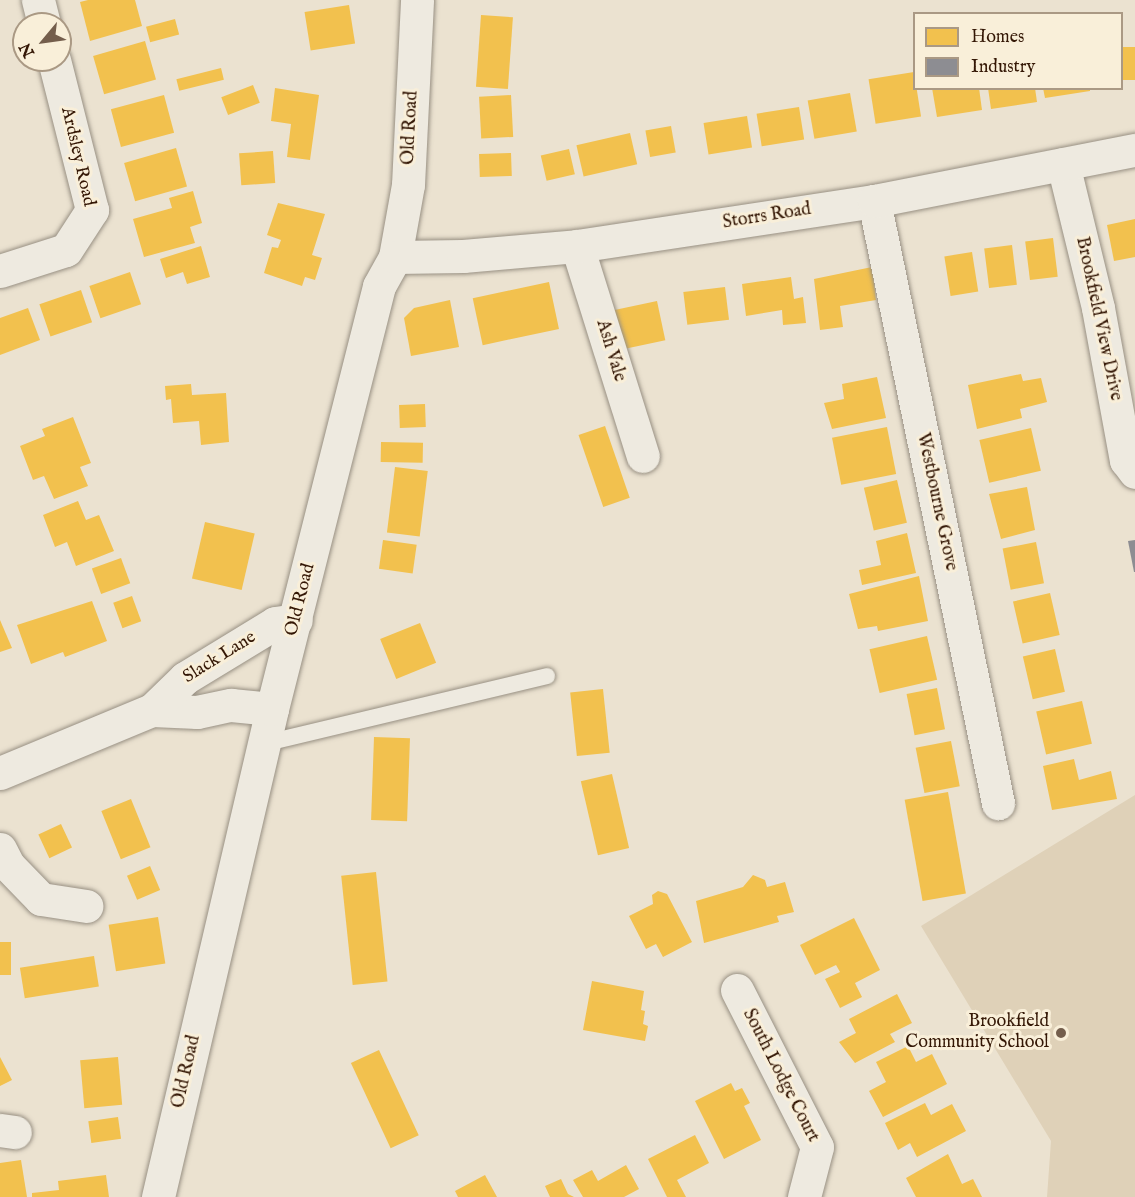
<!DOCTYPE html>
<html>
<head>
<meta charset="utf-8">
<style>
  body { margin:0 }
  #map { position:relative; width:1135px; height:1197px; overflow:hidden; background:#ebe2d0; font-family:"IM FELL English",serif }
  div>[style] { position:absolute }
  .green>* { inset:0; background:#dfd1b8 }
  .homes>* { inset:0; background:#f2c14e; transform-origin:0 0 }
  .industry>* { inset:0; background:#8d8d92 }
  .roads { filter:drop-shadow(0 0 2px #989083) drop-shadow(0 0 2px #989083) }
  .service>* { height:16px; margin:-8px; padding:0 8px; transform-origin:8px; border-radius:8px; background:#eeeae0 }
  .minor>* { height:33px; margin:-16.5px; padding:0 16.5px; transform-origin:16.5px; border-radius:16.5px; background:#eeeae0 }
  .tertiary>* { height:33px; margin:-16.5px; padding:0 16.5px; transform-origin:16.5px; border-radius:16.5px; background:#eeeae0 }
  .secondary>* { height:33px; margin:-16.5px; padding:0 16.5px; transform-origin:16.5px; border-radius:16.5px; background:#eeeae0 }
  .dots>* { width:16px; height:16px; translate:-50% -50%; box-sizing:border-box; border:3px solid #f9efd9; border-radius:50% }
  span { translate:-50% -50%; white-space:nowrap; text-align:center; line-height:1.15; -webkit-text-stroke:6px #f9efd9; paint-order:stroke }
  .street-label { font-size:18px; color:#341705 }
  .poi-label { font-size:18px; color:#341705 }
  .right { translate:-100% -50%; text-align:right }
  .legend { position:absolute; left:913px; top:12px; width:210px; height:78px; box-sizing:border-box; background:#f9efd9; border:2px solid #aa9984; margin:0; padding:8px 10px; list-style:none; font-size:18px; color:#341705 }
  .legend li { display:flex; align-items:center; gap:12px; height:30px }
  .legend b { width:30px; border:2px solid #aa9984 }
  .north { position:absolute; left:12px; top:12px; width:60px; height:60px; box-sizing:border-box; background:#f9efd9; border:2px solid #aa9984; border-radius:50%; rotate:241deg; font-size:16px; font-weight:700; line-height:24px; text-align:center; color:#341705 }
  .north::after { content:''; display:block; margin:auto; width:21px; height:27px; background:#745e4c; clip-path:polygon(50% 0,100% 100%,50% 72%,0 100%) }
</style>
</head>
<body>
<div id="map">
  <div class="green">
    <div style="clip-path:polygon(1135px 795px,1135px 1197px,1047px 1197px,1051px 1141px,921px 926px)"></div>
  </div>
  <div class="homes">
    <div style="clip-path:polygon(88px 0,135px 0,142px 26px,90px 41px,80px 2px)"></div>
    <div style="left:349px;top:5px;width:39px;height:45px;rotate:81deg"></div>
    <div style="left:481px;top:15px;width:32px;height:72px;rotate:4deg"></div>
    <div style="left:175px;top:19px;width:16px;height:30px;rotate:75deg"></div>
    <div style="left:145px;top:41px;width:40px;height:54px;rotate:74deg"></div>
    <div style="left:1135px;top:47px;width:33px;height:13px;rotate:90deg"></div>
    <div style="left:221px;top:68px;width:12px;height:46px;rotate:76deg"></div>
    <div style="left:914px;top:72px;width:45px;height:46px;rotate:81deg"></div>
    <div style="left:253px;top:85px;width:19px;height:34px;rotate:69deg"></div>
    <div style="clip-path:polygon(275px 88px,319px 95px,310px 160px,287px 157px,291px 124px,271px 121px)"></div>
    <div style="clip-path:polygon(932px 88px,979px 88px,982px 110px,937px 117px)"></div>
    <div style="clip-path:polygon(988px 88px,1035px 88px,1037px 102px,991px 109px)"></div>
    <div style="clip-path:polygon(1043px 88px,1090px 88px,1090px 91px,1045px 98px)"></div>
    <div style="left:850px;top:93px;width:39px;height:43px;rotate:80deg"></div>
    <div style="left:164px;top:95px;width:39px;height:55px;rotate:75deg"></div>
    <div style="left:511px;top:95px;width:42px;height:32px;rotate:87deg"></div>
    <div style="left:799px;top:107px;width:33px;height:43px;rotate:81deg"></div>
    <div style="left:747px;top:116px;width:32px;height:44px;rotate:81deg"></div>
    <div style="left:671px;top:126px;width:27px;height:26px;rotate:80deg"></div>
    <div style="left:630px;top:133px;width:32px;height:55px;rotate:77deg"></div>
    <div style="left:176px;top:148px;width:40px;height:54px;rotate:74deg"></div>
    <div style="left:569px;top:149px;width:26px;height:29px;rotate:77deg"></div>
    <div style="left:273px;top:151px;width:32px;height:34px;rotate:86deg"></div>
    <div style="left:511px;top:153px;width:23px;height:32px;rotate:88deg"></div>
    <div style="clip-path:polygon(193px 191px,202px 223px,190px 227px,195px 243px,144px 257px,133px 219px,172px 208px,169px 198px)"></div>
    <div style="clip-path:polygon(278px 203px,325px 214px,312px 255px,322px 258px,315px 280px,305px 277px,302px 286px,264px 273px,272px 247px,278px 248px,281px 240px,267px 235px)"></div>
    <div style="clip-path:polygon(1135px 219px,1135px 257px,1114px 261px,1107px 225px)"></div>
    <div style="left:1053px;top:238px;width:39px;height:28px;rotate:83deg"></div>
    <div style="left:1012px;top:245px;width:40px;height:28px;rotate:83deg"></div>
    <div style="clip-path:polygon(201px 246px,210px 277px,187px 284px,183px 272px,166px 278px,160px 259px)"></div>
    <div style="left:972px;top:252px;width:40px;height:28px;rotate:81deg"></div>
    <div style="clip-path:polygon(872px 267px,876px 300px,840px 306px,843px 327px,820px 330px,814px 279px)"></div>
    <div style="left:130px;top:272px;width:34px;height:43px;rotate:71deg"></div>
    <div style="clip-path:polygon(791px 277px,794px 299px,803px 297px,806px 323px,783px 325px,782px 310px,746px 316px,742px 284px)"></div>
    <div style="left:549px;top:282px;width:48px;height:78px;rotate:78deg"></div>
    <div style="left:725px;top:287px;width:33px;height:42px;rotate:83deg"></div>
    <div style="left:81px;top:290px;width:34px;height:44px;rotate:71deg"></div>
    <div style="clip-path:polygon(450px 300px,459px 347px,411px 356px,404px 318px,414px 308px)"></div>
    <div style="left:657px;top:301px;width:40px;height:47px;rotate:78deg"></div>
    <div style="clip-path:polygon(28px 308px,40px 340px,0 355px,0 318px)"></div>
    <div style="clip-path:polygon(1021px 374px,1023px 381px,1041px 378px,1047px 402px,1020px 409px,1022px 418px,977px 429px,968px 385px)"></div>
    <div style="clip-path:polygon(877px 377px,886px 418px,832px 429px,824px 403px,844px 399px,842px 384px)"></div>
    <div style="clip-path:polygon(191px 384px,192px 395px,226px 393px,229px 442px,201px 445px,199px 421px,173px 423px,171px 399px,166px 400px,165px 386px)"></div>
    <div style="left:425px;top:404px;width:23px;height:26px;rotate:88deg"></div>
    <div style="clip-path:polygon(73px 417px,91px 463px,80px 467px,88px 486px,54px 499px,44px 476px,33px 480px,20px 446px,45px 436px,42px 429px)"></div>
    <div style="left:605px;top:426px;width:76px;height:28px;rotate:71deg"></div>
    <div style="left:887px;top:427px;width:48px;height:56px;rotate:79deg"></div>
    <div style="left:1031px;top:428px;width:44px;height:53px;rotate:77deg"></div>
    <div style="left:381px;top:442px;width:42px;height:20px;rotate:1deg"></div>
    <div style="left:395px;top:467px;width:33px;height:66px;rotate:7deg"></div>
    <div style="left:897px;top:480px;width:44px;height:34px;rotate:77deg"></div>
    <div style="clip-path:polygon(1027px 487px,1035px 530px,1001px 539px,989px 494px)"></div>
    <div style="clip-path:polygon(78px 501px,86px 520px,99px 515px,114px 551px,76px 566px,67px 542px,55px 547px,43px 515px)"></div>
    <div style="left:205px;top:522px;width:51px;height:58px;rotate:13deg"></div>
    <div style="clip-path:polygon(907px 533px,916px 573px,862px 585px,859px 570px,881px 565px,876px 541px)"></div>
    <div style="left:383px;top:540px;width:34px;height:29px;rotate:8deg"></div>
    <div style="left:1036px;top:542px;width:42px;height:34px;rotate:79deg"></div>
    <div style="left:121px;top:558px;width:27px;height:31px;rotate:70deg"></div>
    <div style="clip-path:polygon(919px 576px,928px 621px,878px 631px,877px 626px,858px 629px,849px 594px)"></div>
    <div style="left:1050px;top:593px;width:43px;height:38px;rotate:77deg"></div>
    <div style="left:132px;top:596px;width:27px;height:20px;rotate:70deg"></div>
    <div style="clip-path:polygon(92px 601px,107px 641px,65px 657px,63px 652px,31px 664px,17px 625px)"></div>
    <div style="clip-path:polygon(0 620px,12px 648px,0 652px)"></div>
    <div style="left:420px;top:623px;width:43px;height:43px;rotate:68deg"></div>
    <div style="left:927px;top:636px;width:45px;height:59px;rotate:77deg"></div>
    <div style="left:1055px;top:649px;width:44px;height:33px;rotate:77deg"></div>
    <div style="left:937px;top:688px;width:42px;height:31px;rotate:79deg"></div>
    <div style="left:603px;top:689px;width:64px;height:33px;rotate:84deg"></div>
    <div style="left:1082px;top:701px;width:44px;height:47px;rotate:77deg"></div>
    <div style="left:374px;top:737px;width:36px;height:83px;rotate:2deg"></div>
    <div style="left:951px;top:741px;width:46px;height:36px;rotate:79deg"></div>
    <div style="clip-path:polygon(1074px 759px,1079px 780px,1111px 771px,1117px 799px,1052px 810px,1043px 766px)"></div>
    <div style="left:612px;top:774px;width:76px;height:32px;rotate:77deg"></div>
    <div style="left:948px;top:792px;width:103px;height:44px;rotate:80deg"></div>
    <div style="left:131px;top:799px;width:52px;height:32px;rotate:68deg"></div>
    <div style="left:61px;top:824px;width:26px;height:25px;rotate:65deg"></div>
    <div style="left:150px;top:866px;width:26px;height:25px;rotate:67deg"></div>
    <div style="left:376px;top:872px;width:110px;height:35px;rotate:84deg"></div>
    <div style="clip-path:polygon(753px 875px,765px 880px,767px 887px,785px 882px,794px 912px,777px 916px,779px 922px,704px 943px,696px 901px,743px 887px)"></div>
    <div style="clip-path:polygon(658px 891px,667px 894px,692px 942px,663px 957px,656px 944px,646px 949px,629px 916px,653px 904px,652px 895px)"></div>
    <div style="left:158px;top:917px;width:47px;height:50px;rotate:81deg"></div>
    <div style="clip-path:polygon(854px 918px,880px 970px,855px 983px,862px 997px,840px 1008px,825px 979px,840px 972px,836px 965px,815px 975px,800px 945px)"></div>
    <div style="left:0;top:942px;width:11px;height:33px"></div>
    <div style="left:94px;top:956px;width:31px;height:75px;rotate:81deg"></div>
    <div style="clip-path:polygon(592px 981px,644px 991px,641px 1010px,645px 1011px,643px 1024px,648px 1026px,645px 1041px,583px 1030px)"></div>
    <div style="clip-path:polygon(897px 994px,912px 1023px,890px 1034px,895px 1042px,855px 1063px,839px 1042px,856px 1033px,849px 1019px)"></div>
    <div style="clip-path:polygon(908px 1046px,916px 1062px,932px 1054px,947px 1084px,883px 1117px,869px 1091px,886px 1082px,876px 1062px)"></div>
    <div style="left:379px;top:1050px;width:94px;height:31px;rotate:65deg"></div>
    <div style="clip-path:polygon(0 1057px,12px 1080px,0 1086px)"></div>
    <div style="left:118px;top:1057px;width:48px;height:38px;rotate:85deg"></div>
    <div style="clip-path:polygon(731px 1083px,735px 1091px,742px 1088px,750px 1103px,744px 1106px,761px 1140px,724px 1159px,695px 1101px)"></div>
    <div style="clip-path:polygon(925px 1103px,931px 1115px,952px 1104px,966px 1131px,917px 1157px,910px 1143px,898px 1150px,885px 1123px)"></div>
    <div style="left:118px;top:1117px;width:22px;height:30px;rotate:82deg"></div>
    <div style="clip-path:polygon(695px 1135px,709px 1163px,677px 1180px,686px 1197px,667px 1197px,648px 1159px)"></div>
    <div style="clip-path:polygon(948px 1154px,962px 1184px,973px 1179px,982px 1197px,916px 1197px,906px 1178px)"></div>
    <div style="clip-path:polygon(21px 1160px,27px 1197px,0 1197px,0 1163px)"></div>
    <div style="clip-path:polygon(626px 1165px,639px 1189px,624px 1197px,583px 1197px,573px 1180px,592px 1170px,598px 1181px)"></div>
    <div style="clip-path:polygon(106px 1175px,109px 1197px,32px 1197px,32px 1193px,59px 1190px,58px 1181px)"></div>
    <div style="clip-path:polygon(485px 1175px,497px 1197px,458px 1197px,455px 1191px)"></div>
    <div style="clip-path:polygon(561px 1179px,568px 1194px,574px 1197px,550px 1197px,545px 1186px)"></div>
  </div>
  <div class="industry">
    <div style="clip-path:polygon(1135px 540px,1135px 572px,1134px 572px,1128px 541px)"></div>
  </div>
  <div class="roads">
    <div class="service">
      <div style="left:262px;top:744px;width:293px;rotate:-13.4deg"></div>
    </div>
    <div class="minor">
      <div style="left:38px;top:0;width:25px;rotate:76deg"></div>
      <div style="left:1063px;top:164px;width:148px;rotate:76.3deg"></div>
      <div style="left:1098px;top:308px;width:155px;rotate:79.6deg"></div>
      <div style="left:1126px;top:460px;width:15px;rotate:53deg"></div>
      <div style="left:874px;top:201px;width:615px;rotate:78.36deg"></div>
      <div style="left:577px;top:246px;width:220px;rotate:72.6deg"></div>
      <div style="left:0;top:271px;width:69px;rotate:-17.7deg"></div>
      <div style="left:66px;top:250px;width:48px;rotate:-57deg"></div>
      <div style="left:92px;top:210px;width:155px;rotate:-104.2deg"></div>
      <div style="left:0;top:849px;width:18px;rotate:63deg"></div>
      <div style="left:8px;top:865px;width:47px;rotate:45.9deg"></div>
      <div style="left:41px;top:899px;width:46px;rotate:8.8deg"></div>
      <div style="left:737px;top:990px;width:176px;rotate:63deg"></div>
      <div style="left:817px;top:1147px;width:52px;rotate:104.6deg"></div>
      <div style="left:0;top:1130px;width:15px;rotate:8deg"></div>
    </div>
    <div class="tertiary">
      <div style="left:395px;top:257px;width:73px;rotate:-79.8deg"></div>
      <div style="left:408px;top:185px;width:185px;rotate:-87.2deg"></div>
      <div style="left:158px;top:1197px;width:501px;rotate:-76.85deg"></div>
    </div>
    <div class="secondary">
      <div style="left:152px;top:710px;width:45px;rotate:2.5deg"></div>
      <div style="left:197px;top:712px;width:35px;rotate:-12deg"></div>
      <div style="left:231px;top:705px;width:41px;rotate:5.6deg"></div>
      <div style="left:272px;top:709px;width:436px;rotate:-75.8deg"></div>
      <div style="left:379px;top:286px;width:33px;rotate:-61deg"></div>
      <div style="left:395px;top:257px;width:68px;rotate:-0.8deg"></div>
      <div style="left:463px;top:256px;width:114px;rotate:-5deg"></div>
      <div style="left:577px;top:246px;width:300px;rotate:-8.6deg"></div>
      <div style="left:874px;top:201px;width:266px;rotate:-11.1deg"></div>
      <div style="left:0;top:773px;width:165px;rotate:-22.5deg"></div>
      <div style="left:152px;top:710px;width:46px;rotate:-44.1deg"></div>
      <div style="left:185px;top:678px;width:105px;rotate:-31.4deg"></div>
      <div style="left:275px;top:623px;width:21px;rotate:-8deg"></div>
    </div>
  </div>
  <div class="dots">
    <div style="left:1061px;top:1033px;background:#745e4c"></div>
  </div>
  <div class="street-label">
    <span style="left:411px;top:128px;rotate:-87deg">Old Road</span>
    <span style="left:77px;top:157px;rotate:77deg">Ardsley Road</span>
    <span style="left:767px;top:217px;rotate:-9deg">Storrs Road</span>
    <span style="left:1098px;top:319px;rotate:78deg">Brookfield View Drive</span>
    <span style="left:610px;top:351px;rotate:73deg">Ash Vale</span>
    <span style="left:936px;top:502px;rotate:78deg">Westbourne Grove</span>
    <span style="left:301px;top:600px;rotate:-76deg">Old Road</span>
    <span style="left:220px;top:658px;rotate:-32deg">Slack Lane</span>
    <span style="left:187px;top:1072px;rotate:-77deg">Old Road</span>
    <span style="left:780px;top:1076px;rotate:63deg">South Lodge Court</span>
  </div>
  <div class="poi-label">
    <span class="right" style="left:1049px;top:1033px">Brookfield<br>Community School</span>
  </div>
  <ul class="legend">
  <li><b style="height:16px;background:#f2c14e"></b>Homes</li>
  <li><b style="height:16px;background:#8d8d92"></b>Industry</li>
  </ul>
  <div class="north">N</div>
</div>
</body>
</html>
